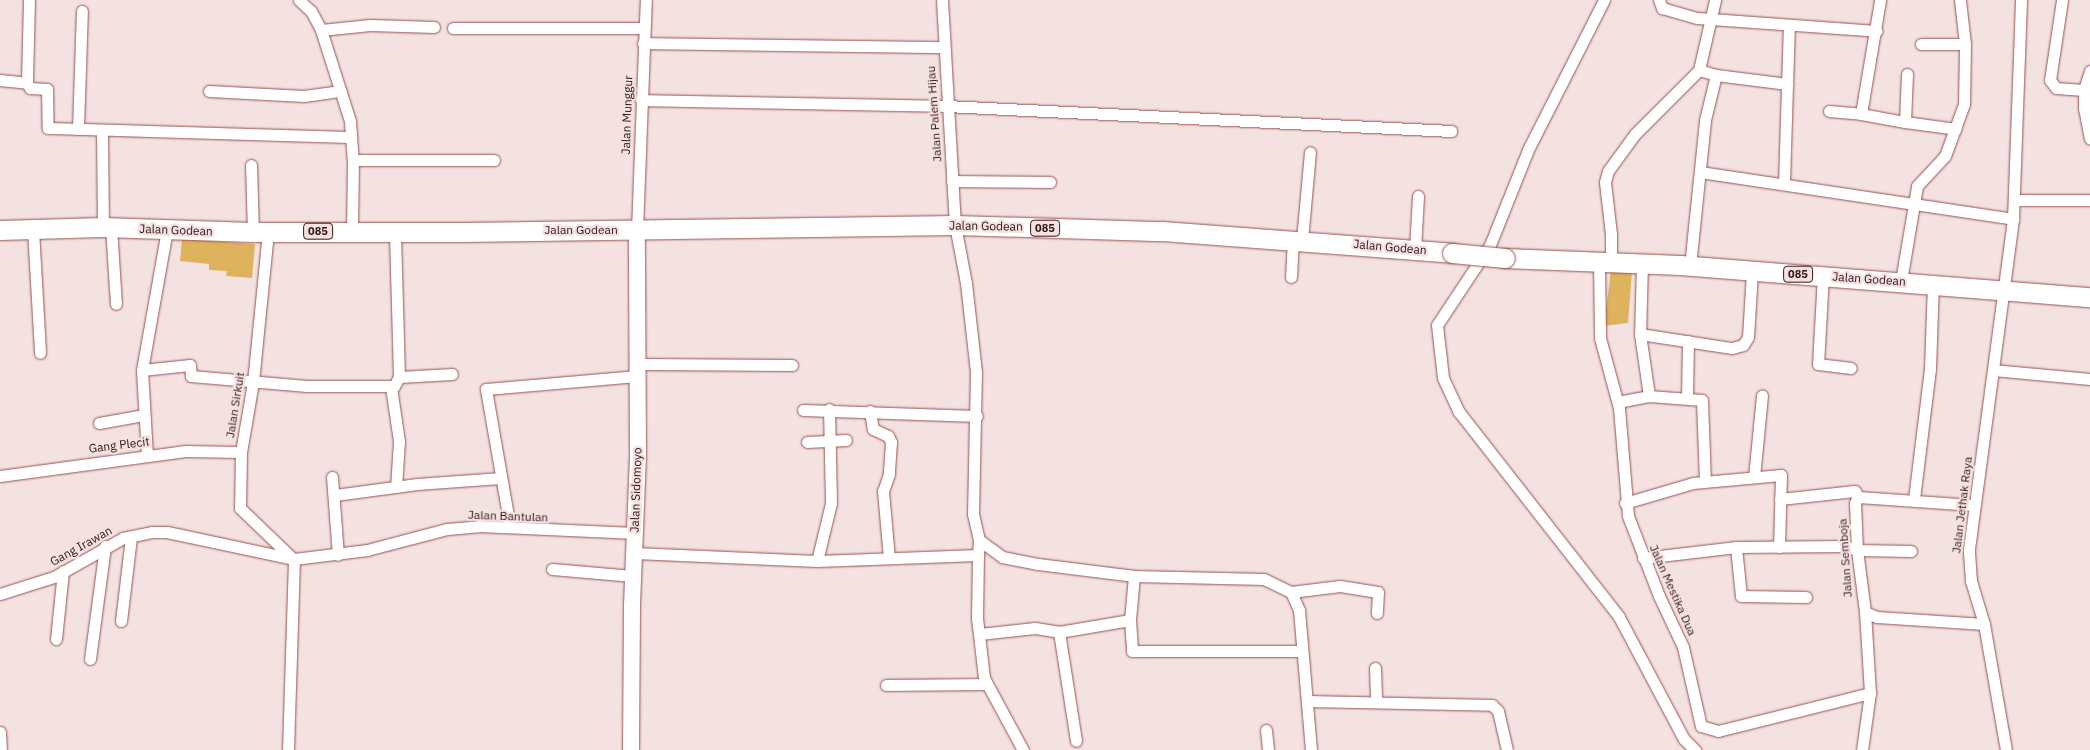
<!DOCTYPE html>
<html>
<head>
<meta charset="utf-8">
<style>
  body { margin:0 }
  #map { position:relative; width:2090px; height:750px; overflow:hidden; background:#f3e2e1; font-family:"IBM Plex Sans",sans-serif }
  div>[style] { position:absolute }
  .green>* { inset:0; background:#dfb25d }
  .roads { filter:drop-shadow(0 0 1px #985150) drop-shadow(0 0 1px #985150) }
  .street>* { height:11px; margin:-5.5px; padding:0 5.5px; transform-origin:5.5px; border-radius:5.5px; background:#fff }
  .secondary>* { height:16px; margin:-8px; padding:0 8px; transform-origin:8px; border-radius:8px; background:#fff }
  .primary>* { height:19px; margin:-9.5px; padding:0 9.5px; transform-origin:9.5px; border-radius:9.5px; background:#fff }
  .bridges { filter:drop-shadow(0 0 1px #985150) drop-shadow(0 0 1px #985150) }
  .primary-bridge>* { height:19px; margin:-9.5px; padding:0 9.5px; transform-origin:9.5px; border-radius:9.5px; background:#fff }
  span { translate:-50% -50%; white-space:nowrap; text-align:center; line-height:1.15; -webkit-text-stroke:4.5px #f3e2e1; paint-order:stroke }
  .shield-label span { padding:1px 4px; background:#f3e2e1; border:1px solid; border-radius:4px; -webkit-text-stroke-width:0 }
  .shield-label { font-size:11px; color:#331515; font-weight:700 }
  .street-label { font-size:12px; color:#331515 }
</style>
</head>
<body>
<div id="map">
  <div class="green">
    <div style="clip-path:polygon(182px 239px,255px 244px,252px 278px,226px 276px,227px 271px,209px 270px,209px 264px,180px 261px)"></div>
    <div style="clip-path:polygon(1611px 270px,1632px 271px,1628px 323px,1604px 326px)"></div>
  </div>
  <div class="roads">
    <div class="street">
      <div style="left:29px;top:0;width:83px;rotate:91.4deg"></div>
      <div style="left:27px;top:83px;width:6px;rotate:59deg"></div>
      <div style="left:30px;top:88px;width:17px;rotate:3deg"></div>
      <div style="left:47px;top:89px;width:39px;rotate:89deg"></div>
      <div style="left:48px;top:128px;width:303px;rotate:1.7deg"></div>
      <div style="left:299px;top:0;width:16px;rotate:43deg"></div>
      <div style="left:311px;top:11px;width:21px;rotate:62deg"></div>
      <div style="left:321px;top:30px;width:96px;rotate:72.3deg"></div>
      <div style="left:350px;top:121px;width:39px;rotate:86deg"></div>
      <div style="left:353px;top:160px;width:70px;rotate:90.8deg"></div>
      <div style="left:942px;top:0;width:225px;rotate:86.7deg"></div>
      <div style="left:955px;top:225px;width:59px;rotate:79.3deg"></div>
      <div style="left:966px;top:283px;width:90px;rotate:83.6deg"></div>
      <div style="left:976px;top:372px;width:142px;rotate:91.2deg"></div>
      <div style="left:973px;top:514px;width:27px;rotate:77deg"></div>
      <div style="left:979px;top:540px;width:29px;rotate:36deg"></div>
      <div style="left:1002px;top:557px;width:37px;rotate:11deg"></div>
      <div style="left:1038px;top:564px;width:97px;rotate:7.1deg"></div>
      <div style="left:1134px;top:576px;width:130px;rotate:1.3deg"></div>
      <div style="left:1264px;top:579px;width:30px;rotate:26deg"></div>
      <div style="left:1291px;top:592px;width:20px;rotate:66deg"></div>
      <div style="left:1299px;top:610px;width:141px;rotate:85.1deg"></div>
      <div style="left:1604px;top:0;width:168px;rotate:116.9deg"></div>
      <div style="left:1528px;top:150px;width:102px;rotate:111.8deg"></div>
      <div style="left:1490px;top:245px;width:96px;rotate:123.5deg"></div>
      <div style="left:1437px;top:325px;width:53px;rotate:83.5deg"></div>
      <div style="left:1443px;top:378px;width:38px;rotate:65deg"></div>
      <div style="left:1459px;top:412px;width:260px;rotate:52deg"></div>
      <div style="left:1619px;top:617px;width:138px;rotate:62deg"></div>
      <div style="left:1684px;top:739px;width:16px;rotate:45deg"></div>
      <div style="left:1659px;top:0;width:9px;rotate:69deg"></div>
      <div style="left:1662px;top:8px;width:36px;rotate:16deg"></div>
      <div style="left:1697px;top:18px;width:180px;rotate:4.1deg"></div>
      <div style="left:2062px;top:0;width:81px;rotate:98.5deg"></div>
      <div style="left:2050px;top:80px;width:10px;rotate:53deg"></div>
      <div style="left:2056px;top:88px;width:28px;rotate:4deg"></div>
      <div style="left:453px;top:28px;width:191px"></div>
      <div style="left:321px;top:30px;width:49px;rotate:-5.8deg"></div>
      <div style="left:370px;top:25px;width:64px;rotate:1.8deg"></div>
      <div style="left:643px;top:43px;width:300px;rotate:0.8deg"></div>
      <div style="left:1921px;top:44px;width:44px"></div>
      <div style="left:1699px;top:70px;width:18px;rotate:16deg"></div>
      <div style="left:1716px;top:75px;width:72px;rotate:7.2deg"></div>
      <div style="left:2090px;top:71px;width:20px;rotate:108deg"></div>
      <div style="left:2084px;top:90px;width:18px;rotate:90deg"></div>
      <div style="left:2084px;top:108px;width:31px;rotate:79deg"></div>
      <div style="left:1907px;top:74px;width:48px;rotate:92.4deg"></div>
      <div style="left:1905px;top:122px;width:51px;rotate:7.8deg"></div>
      <div style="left:0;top:80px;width:27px;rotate:6deg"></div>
      <div style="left:209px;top:91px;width:95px;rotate:3deg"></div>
      <div style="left:304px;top:96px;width:37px;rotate:-8deg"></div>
      <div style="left:641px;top:100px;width:305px;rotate:1.1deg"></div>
      <div style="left:946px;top:106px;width:506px;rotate:2.83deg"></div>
      <div style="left:1829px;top:111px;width:32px;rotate:5deg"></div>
      <div style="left:1861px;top:114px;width:116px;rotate:-80.5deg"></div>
      <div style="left:1861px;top:114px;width:45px;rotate:10.3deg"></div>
      <div style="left:78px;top:129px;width:118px;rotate:-88.1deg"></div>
      <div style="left:102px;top:131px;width:96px;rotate:89.4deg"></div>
      <div style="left:353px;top:160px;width:141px"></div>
      <div style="left:251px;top:165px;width:67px;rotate:88.3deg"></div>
      <div style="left:1700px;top:172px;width:317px;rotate:8.5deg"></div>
      <div style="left:952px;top:181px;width:98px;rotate:0.6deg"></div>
      <div style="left:1784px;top:182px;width:155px;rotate:-88.2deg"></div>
      <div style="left:2014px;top:200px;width:76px"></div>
      <div style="left:111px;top:227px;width:77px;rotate:86.3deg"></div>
      <div style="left:33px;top:230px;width:123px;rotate:86.7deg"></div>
      <div style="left:637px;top:230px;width:230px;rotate:-87.8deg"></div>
      <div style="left:268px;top:232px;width:151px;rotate:95.7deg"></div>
      <div style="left:253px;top:382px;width:71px;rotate:99.7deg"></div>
      <div style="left:241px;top:452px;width:56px;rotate:91deg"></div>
      <div style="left:240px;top:508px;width:71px;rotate:43.9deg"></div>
      <div style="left:1302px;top:240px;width:88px;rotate:-84.8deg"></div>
      <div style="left:1415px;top:250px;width:54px;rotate:-86.8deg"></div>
      <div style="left:1599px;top:262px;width:76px;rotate:89.2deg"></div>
      <div style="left:1600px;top:338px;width:73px;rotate:74.8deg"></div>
      <div style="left:1619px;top:408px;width:108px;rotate:85.2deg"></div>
      <div style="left:1628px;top:516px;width:86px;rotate:68.8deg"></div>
      <div style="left:1659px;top:596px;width:56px;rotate:64.8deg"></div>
      <div style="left:1683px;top:647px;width:81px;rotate:77.2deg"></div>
      <div style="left:1701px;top:726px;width:18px;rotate:16deg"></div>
      <div style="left:1718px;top:731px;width:157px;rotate:-14deg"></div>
      <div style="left:1611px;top:262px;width:28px;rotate:-90deg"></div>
      <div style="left:1611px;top:234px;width:52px;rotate:-96.6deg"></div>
      <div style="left:1605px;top:182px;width:11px;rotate:-75deg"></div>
      <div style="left:1608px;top:171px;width:46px;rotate:-53.9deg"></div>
      <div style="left:1635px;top:134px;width:91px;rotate:-45deg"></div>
      <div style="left:1699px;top:70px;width:72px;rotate:-77.1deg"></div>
      <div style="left:1642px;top:264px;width:70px;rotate:91.6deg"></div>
      <div style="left:1640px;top:334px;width:63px;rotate:81.7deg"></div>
      <div style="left:1690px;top:266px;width:147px;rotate:-84.1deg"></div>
      <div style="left:1705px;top:120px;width:46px;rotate:-76.3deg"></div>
      <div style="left:1823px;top:275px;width:89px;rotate:93.2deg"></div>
      <div style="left:1818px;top:364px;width:33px;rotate:7deg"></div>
      <div style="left:1291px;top:277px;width:37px;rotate:-87deg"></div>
      <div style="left:1901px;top:281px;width:96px;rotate:-80.4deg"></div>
      <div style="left:1917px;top:186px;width:41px;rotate:-47deg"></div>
      <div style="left:1945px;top:156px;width:55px;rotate:-69.9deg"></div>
      <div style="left:1964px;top:104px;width:60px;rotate:-89deg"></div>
      <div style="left:1965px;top:44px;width:44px;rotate:-96.5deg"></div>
      <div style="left:1640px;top:334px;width:93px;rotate:8.7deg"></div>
      <div style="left:1732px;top:348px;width:11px;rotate:-15deg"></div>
      <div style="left:1743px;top:345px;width:9px;rotate:-58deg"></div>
      <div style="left:1748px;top:337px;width:66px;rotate:-86.5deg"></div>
      <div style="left:637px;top:364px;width:155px;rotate:0.4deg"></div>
      <div style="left:142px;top:370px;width:48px;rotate:-5.9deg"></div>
      <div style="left:190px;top:365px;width:11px;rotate:85deg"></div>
      <div style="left:191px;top:376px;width:116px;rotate:4.9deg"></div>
      <div style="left:307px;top:386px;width:87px"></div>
      <div style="left:394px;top:386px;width:10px;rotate:-61deg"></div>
      <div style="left:399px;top:377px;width:147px;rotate:-91.6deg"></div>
      <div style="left:1993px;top:370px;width:97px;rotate:5.3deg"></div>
      <div style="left:399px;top:377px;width:53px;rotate:-3.2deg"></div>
      <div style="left:391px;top:387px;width:55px;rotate:81.6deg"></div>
      <div style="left:399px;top:441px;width:46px;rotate:93.7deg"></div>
      <div style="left:1687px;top:398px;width:57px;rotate:-89deg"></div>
      <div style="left:1618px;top:402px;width:32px;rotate:-11deg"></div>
      <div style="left:1649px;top:396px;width:53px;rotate:4.3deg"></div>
      <div style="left:1702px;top:400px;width:81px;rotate:87.9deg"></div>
      <div style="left:803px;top:410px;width:174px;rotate:2deg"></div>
      <div style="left:870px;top:411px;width:18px;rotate:81deg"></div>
      <div style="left:873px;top:429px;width:17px;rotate:25deg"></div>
      <div style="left:888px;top:436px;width:7px;rotate:63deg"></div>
      <div style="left:891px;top:442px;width:32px;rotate:94deg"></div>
      <div style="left:889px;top:474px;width:18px;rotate:109deg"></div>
      <div style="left:883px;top:491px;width:67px;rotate:84.9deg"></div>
      <div style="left:99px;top:423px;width:46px;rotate:-10.1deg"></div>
      <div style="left:807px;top:442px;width:39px;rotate:-3deg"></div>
      <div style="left:147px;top:455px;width:85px;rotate:-93.4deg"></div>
      <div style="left:142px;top:370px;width:142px;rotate:-79.9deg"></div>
      <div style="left:0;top:476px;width:187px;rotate:-7.7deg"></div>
      <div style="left:185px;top:451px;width:56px;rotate:1deg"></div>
      <div style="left:332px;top:477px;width:78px;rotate:85.6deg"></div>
      <div style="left:1754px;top:477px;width:82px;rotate:-84.4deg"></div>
      <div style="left:335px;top:495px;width:83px;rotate:-7.6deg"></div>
      <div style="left:417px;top:484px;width:84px;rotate:-4.1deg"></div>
      <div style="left:1780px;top:499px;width:75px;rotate:-6.1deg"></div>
      <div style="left:1855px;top:491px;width:7px;rotate:63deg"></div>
      <div style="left:1914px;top:499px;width:131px;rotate:-83deg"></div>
      <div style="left:1930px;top:369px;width:86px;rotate:-88deg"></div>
      <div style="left:1625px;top:503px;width:71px;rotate:-16.4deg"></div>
      <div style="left:1693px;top:483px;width:88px;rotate:-5.2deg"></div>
      <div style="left:1781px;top:475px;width:72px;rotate:91.6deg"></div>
      <div style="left:1973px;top:505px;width:115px;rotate:-176deg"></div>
      <div style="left:1858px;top:497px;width:7px;rotate:117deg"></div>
      <div style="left:1855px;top:503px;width:47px;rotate:87.6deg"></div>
      <div style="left:1857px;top:550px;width:63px;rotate:82.6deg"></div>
      <div style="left:1865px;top:612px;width:13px;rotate:23deg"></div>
      <div style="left:1877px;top:617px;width:107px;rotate:3.7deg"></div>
      <div style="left:510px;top:527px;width:140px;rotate:-99.9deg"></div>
      <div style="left:486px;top:389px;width:152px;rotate:-4.9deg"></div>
      <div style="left:1736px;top:547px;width:49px;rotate:84.2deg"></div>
      <div style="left:1741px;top:596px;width:65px;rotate:0.9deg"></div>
      <div style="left:635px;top:553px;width:182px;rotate:2.5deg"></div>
      <div style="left:817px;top:561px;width:161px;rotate:-2.1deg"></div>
      <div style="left:978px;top:555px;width:15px;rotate:-86deg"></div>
      <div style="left:978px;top:555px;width:63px;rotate:90.9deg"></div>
      <div style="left:977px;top:618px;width:60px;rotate:83.3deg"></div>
      <div style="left:984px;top:678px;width:82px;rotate:61.6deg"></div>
      <div style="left:1643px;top:558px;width:94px;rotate:-6.7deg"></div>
      <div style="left:1736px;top:547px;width:109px;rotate:-0.5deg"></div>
      <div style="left:1845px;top:546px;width:13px;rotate:18deg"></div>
      <div style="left:1857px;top:550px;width:54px;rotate:1.1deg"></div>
      <div style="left:817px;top:561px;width:60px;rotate:-76.4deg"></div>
      <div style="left:831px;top:503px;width:94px;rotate:-91.2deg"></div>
      <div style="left:552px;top:569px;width:81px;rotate:4.9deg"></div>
      <div style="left:1134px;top:576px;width:44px;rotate:95.2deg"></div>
      <div style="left:1130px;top:620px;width:31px;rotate:86deg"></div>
      <div style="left:1132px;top:651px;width:170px"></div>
      <div style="left:1291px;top:592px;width:49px;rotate:-7deg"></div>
      <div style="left:1340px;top:586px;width:38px;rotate:9deg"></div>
      <div style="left:1378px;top:592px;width:21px;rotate:93deg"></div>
      <div style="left:0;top:594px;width:57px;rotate:-17.5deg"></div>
      <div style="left:54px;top:577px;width:79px;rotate:-29.5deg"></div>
      <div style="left:123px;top:538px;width:30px;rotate:-12deg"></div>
      <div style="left:152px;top:532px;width:15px"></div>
      <div style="left:167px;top:532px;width:130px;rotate:12deg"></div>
      <div style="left:294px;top:559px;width:74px;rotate:-7deg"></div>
      <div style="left:367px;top:550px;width:83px;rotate:-14.7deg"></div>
      <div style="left:447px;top:529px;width:32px;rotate:-5deg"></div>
      <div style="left:479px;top:526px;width:156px;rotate:2.6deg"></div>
      <div style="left:121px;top:621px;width:85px;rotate:-83.2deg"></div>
      <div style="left:1059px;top:632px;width:72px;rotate:-9.6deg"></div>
      <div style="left:980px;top:634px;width:55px;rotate:-6.2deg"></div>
      <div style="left:1035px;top:628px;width:24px;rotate:9deg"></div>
      <div style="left:1059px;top:632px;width:110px;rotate:81.1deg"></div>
      <div style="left:56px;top:639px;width:68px;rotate:-84.1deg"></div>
      <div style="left:90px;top:659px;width:114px;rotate:-82.4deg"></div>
      <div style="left:1375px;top:668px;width:34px;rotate:88deg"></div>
      <div style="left:886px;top:685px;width:100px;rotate:-0.6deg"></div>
      <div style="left:1307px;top:701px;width:185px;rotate:1.2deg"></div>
      <div style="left:1492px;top:705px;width:8px;rotate:45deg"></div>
      <div style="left:1498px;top:711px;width:40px;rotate:77deg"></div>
      <div style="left:1266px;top:730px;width:20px;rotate:84deg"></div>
      <div style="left:0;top:732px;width:18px;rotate:87deg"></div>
      <div style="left:288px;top:750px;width:191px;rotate:-88.2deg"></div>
      <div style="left:1862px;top:750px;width:58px;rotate:-82deg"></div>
      <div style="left:1870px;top:693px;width:81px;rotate:-93.5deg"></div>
      <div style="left:2006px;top:750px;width:128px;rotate:-99.9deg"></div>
      <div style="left:1984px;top:624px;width:45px;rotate:-106.8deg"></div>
      <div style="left:1971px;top:581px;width:32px;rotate:-94deg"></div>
      <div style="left:1969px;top:549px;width:333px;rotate:-82.4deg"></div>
      <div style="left:2013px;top:219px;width:219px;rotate:-87.9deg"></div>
    </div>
    <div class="secondary">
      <div style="left:631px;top:750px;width:145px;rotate:-89.6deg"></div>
      <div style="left:632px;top:605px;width:151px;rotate:-87.7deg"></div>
      <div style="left:638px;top:454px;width:224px;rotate:-90.3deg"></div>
    </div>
    <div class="primary">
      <div style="left:0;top:230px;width:103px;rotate:-1.7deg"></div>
      <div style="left:103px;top:227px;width:150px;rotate:1.9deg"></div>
      <div style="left:253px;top:232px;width:209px"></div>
      <div style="left:462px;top:232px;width:493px;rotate:-0.8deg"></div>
      <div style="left:955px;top:225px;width:207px;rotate:1.7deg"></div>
      <div style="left:1162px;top:231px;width:291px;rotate:4.3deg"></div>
      <div style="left:1505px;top:258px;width:175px;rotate:2.3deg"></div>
      <div style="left:1680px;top:265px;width:411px;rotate:4.5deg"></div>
    </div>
  </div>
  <div class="bridges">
    <div class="primary-bridge">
      <div style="left:1452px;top:253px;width:53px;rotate:5.4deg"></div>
    </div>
  </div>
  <div class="shield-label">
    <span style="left:1045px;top:228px">085</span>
    <span style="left:318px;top:231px">085</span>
    <span style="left:1798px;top:274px">085</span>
  </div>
  <div class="street-label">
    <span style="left:934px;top:114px;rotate:-94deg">Jalan Palem Hijau</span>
    <span style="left:627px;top:115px;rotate:-88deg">Jalan Munggur</span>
    <span style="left:986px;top:226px;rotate:1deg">Jalan Godean</span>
    <span style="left:176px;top:230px;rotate:2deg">Jalan Godean</span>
    <span style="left:581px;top:230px">Jalan Godean</span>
    <span style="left:1390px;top:247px;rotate:5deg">Jalan Godean</span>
    <span style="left:1869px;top:279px;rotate:4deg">Jalan Godean</span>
    <span style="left:235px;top:405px;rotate:-81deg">Jalan Sirkuit</span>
    <span style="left:119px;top:445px;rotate:-7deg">Gang Plecit</span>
    <span style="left:636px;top:490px;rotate:-88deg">Jalan Sidomoyo</span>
    <span style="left:1962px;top:505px;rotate:-83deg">Jalan Jethak Raya</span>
    <span style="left:508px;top:516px;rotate:2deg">Jalan Bantulan</span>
    <span style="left:81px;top:546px;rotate:-29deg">Gang Irawan</span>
    <span style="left:1845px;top:558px;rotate:-94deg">Jalan Semboja</span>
    <span style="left:1673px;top:590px;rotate:66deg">Jalan Mestika Dua</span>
  </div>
</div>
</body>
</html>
